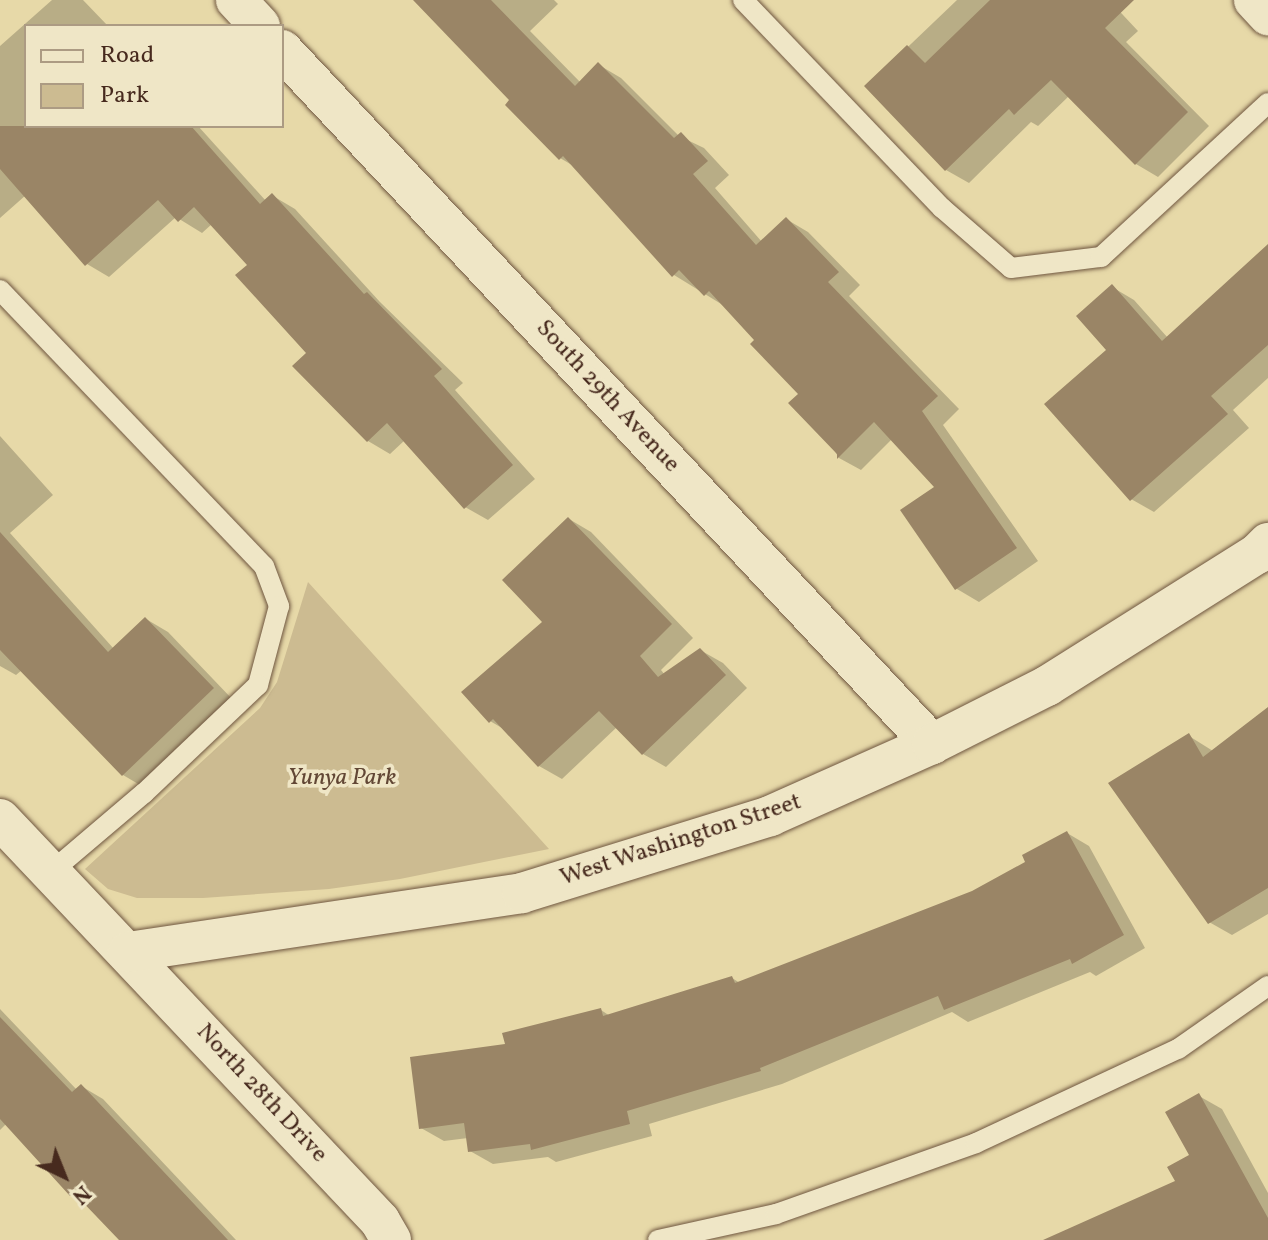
<!DOCTYPE html>
<html>
<head>
<meta charset="utf-8">
<style>
  body { margin:0 }
  #map { position:relative; width:1268px; height:1240px; overflow:hidden; background:#e7d9a8; font-family:Vollkorn,serif }
  div>[style] { position:absolute }
  .green>* { inset:0; background:#ccbb91 }
  .shadow>* { inset:0; background:#0003 }
  .building>* { inset:0; background:#9a8566 }
  .roads { filter:drop-shadow(0 0 2px #6f5640) drop-shadow(0 0 2px #6f5640) }
  .service>* { height:20px; margin:-10px; padding:0 10px; transform-origin:10px; border-radius:10px; background:#efe6c6 }
  .minor>* { height:40px; margin:-20px; padding:0 20px; transform-origin:20px; border-radius:20px; background:#efe6c6 }
  span { translate:-50% -50%; white-space:nowrap; text-align:center; line-height:1.15; -webkit-text-stroke:7px #efe6c6; paint-order:stroke }
  .street-label { font-size:24px; color:#472a1e }
  .park-label { font-size:24px; color:#624735; font-style:italic }
  .legend { position:absolute; left:24px; top:24px; width:260px; height:104px; box-sizing:border-box; background:#efe6c6; border:2px solid #ac9b83; margin:0; padding:10px 14px; list-style:none; font-size:24px; color:#472a1e }
  .legend li { display:flex; align-items:center; gap:16px; height:40px }
  .legend b { width:40px; border:2px solid #ac9b83 }
  .north { position:absolute; left:24px; top:1136px; width:80px; height:80px; -webkit-text-stroke:6px #efe6c6; paint-order:stroke; rotate:137deg; font-size:22px; font-weight:700; line-height:32px; text-align:center; color:#472a1e }
  .north::after { content:''; display:block; margin:auto; width:28px; height:36px; background:#472a1e; clip-path:polygon(50% 0,100% 100%,50% 72%,0 100%) }
</style>
</head>
<body>
<div id="map">
  <div class="green">
    <div style="clip-path:polygon(308px 582px,549px 849px,400px 879px,329px 889px,203px 898px,137px 898px,108px 889px,85px 869px,260px 708px,277px 682px)"></div>
  </div>
  <div class="shadow">
    <div style="clip-path:polygon(52px 0,83px 0,108px 26px,26px 26px,26px 126px,198px 126px,266px 201px,273px 196px,295px 209px,380px 302px,463px 383px,455px 390px,535px 479px,488px 520px,465px 507px,405px 440px,390px 454px,368px 441px,250px 266px,212px 224px,202px 233px,176px 217px,109px 277px,87px 264px,26px 195px,0 218px,0 46px)"></div>
    <div style="clip-path:polygon(424px 0,554px 0,558px 4px,530px 31px,581px 83px,599px 65px,621px 78px,679px 136px,704px 148px,729px 175px,715px 188px,762px 242px,786px 219px,808px 232px,860px 285px,849px 296px,959px 409px,943px 425px,1038px 561px,979px 602px,957px 589px,903px 511px,937px 487px,892px 439px,861px 470px,839px 458px,800px 394px,757px 340px,726px 307px,674px 275px,577px 168px,560px 158px)"></div>
    <div style="clip-path:polygon(957px 0,1109px 0,1138px 31px,1126px 42px,1209px 126px,1158px 177px,1136px 164px,1069px 96px,1038px 126px,1031px 122px,969px 183px,946px 170px,867px 86px)"></div>
    <div style="clip-path:polygon(1268px 247px,1268px 378px,1233px 410px,1249px 428px,1154px 512px,1131px 499px,1108px 350px,1112px 287px,1134px 300px,1168px 338px)"></div>
    <div style="clip-path:polygon(0 436px,53px 495px,10px 533px,114px 649px,146px 619px,168px 632px,235px 702px,145px 788px,123px 775px,22px 670px,16px 675px,0 666px)"></div>
    <div style="clip-path:polygon(569px 519px,591px 532px,693px 638px,661px 670px,665px 675px,700px 650px,723px 663px,747px 688px,666px 767px,643px 754px,617px 727px,562px 779px,539px 766px,507px 731px,490px 721px,545px 622px)"></div>
    <div style="clip-path:polygon(1268px 709px,1268px 914px,1232px 935px,1209px 922px,1189px 736px,1213px 751px)"></div>
    <div style="clip-path:polygon(1067px 833px,1089px 846px,1145px 948px,1096px 976px,1090px 972px,968px 1022px,952px 1012px,782px 1084px,649px 1124px,652px 1136px,556px 1162px,548px 1157px,493px 1164px,470px 1151px,468px 1138px,444px 1141px,421px 1128px,507px 1045px,601px 1010px,610px 1016px,732px 978px,740px 983px,973px 893px,1027px 862px)"></div>
    <div style="clip-path:polygon(0 1009px,77px 1090px,81px 1086px,103px 1099px,236px 1240px,122px 1240px,85px 1202px,72px 1194px,7px 1123px,0 1130px)"></div>
    <div style="clip-path:polygon(1199px 1096px,1222px 1109px,1268px 1193px,1268px 1240px,1048px 1240px,1178px 1182px,1191px 1156px)"></div>
  </div>
  <div class="building">
    <div style="clip-path:polygon(413px 0,491px 0,575px 86px,598px 62px,674px 138px,681px 132px,708px 161px,693px 174px,756px 245px,786px 217px,839px 272px,828px 282px,938px 396px,922px 411px,1017px 548px,955px 590px,900px 510px,934px 487px,874px 422px,837px 459px,837px 454px,788px 403px,798px 394px,750px 344px,754px 340px,709px 291px,704px 296px,679px 270px,672px 277px,563px 156px,559px 160px,505px 105px,509px 100px)"></div>
    <div style="clip-path:polygon(990px 0,1134px 0,1105px 28px,1188px 112px,1135px 165px,1051px 80px,1014px 115px,1009px 109px,945px 171px,864px 86px,907px 45px,925px 63px)"></div>
    <div style="clip-path:polygon(0 126px,191px 126px,260px 204px,272px 193px,364px 294px,367px 292px,442px 369px,434px 376px,513px 465px,464px 509px,387px 423px,367px 442px,292px 366px,306px 353px,235px 275px,247px 265px,194px 207px,178px 222px,158px 200px,85px 266px,0 169px)"></div>
    <div style="clip-path:polygon(1268px 244px,1268px 345px,1211px 396px,1228px 414px,1130px 501px,1044px 404px,1106px 350px,1076px 316px,1112px 284px,1162px 341px)"></div>
    <div style="clip-path:polygon(568px 517px,672px 624px,640px 656px,658px 677px,700px 648px,726px 675px,642px 755px,599px 711px,538px 767px,493px 719px,489px 723px,461px 692px,542px 622px,502px 580px)"></div>
    <div style="clip-path:polygon(0 532px,108px 652px,145px 617px,214px 688px,122px 776px,0 650px)"></div>
    <div style="clip-path:polygon(1268px 707px,1268px 888px,1208px 924px,1108px 783px,1189px 733px,1203px 757px)"></div>
    <div style="clip-path:polygon(1067px 831px,1124px 935px,1072px 964px,1070px 959px,944px 1010px,938px 996px,760px 1068px,761px 1071px,627px 1111px,630px 1124px,531px 1150px,530px 1144px,468px 1152px,464px 1123px,419px 1129px,410px 1057px,505px 1044px,502px 1033px,601px 1008px,603px 1016px,732px 976px,735px 983px,972px 891px,1025px 862px,1022px 855px)"></div>
    <div style="clip-path:polygon(0 1017px,72px 1092px,81px 1084px,228px 1240px,119px 1240px,74px 1193px,70px 1196px,0 1119px)"></div>
    <div style="clip-path:polygon(1199px 1093px,1268px 1218px,1268px 1240px,1043px 1240px,1175px 1181px,1167px 1167px,1189px 1155px,1165px 1112px)"></div>
  </div>
  <div class="roads">
    <div class="service">
      <div style="left:743px;top:0;width:288px;rotate:46.3deg"></div>
      <div style="left:942px;top:208px;width:91px;rotate:41deg"></div>
      <div style="left:1011px;top:268px;width:91px;rotate:-7deg"></div>
      <div style="left:1101px;top:257px;width:227px;rotate:-42.7deg"></div>
      <div style="left:0;top:290px;width:382px;rotate:46.3deg"></div>
      <div style="left:264px;top:566px;width:43px;rotate:69.4deg"></div>
      <div style="left:279px;top:606px;width:82px;rotate:104.9deg"></div>
      <div style="left:258px;top:685px;width:157px;rotate:136.5deg"></div>
      <div style="left:144px;top:793px;width:121px;rotate:139.7deg"></div>
      <div style="left:658px;top:1240px;width:121px;rotate:-12.4deg"></div>
      <div style="left:776px;top:1214px;width:212px;rotate:-19.5deg"></div>
      <div style="left:976px;top:1143px;width:223px;rotate:-25deg"></div>
      <div style="left:1178px;top:1049px;width:110px;rotate:-35deg"></div>
    </div>
    <div class="minor">
      <div style="left:236px;top:0;width:35px;rotate:47deg"></div>
      <div style="left:1254px;top:0;width:21px;rotate:47deg"></div>
      <div style="left:282px;top:50px;width:951px;rotate:46.88deg"></div>
      <div style="left:0;top:819px;width:553px;rotate:46.61deg"></div>
      <div style="left:380px;top:1221px;width:22px;rotate:60deg"></div>
      <div style="left:128px;top:952px;width:398px;rotate:-8.5deg"></div>
      <div style="left:522px;top:893px;width:260px;rotate:-17.2deg"></div>
      <div style="left:770px;top:816px;width:177px;rotate:-24deg"></div>
      <div style="left:932px;top:744px;width:129px;rotate:-26.8deg"></div>
      <div style="left:1047px;top:686px;width:248px;rotate:-32.2deg"></div>
      <div style="left:1257px;top:554px;width:16px;rotate:-45deg"></div>
    </div>
  </div>
  <div class="street-label">
    <span style="left:607px;top:397px;rotate:47deg">South 29th Avenue</span>
    <span style="left:681px;top:841px;rotate:-18deg">West Washington Street</span>
    <span style="left:261px;top:1094px;rotate:47deg">North 28th Drive</span>
  </div>
  <div class="park-label">
    <span style="left:342px;top:779px">Yunya Park</span>
  </div>
  <ul class="legend">
  <li><b style="height:10px;background:#efe6c6"></b>Road</li>
  <li><b style="height:22px;background:#ccbb91"></b>Park</li>
  </ul>
  <div class="north">N</div>
</div>
</body>
</html>
